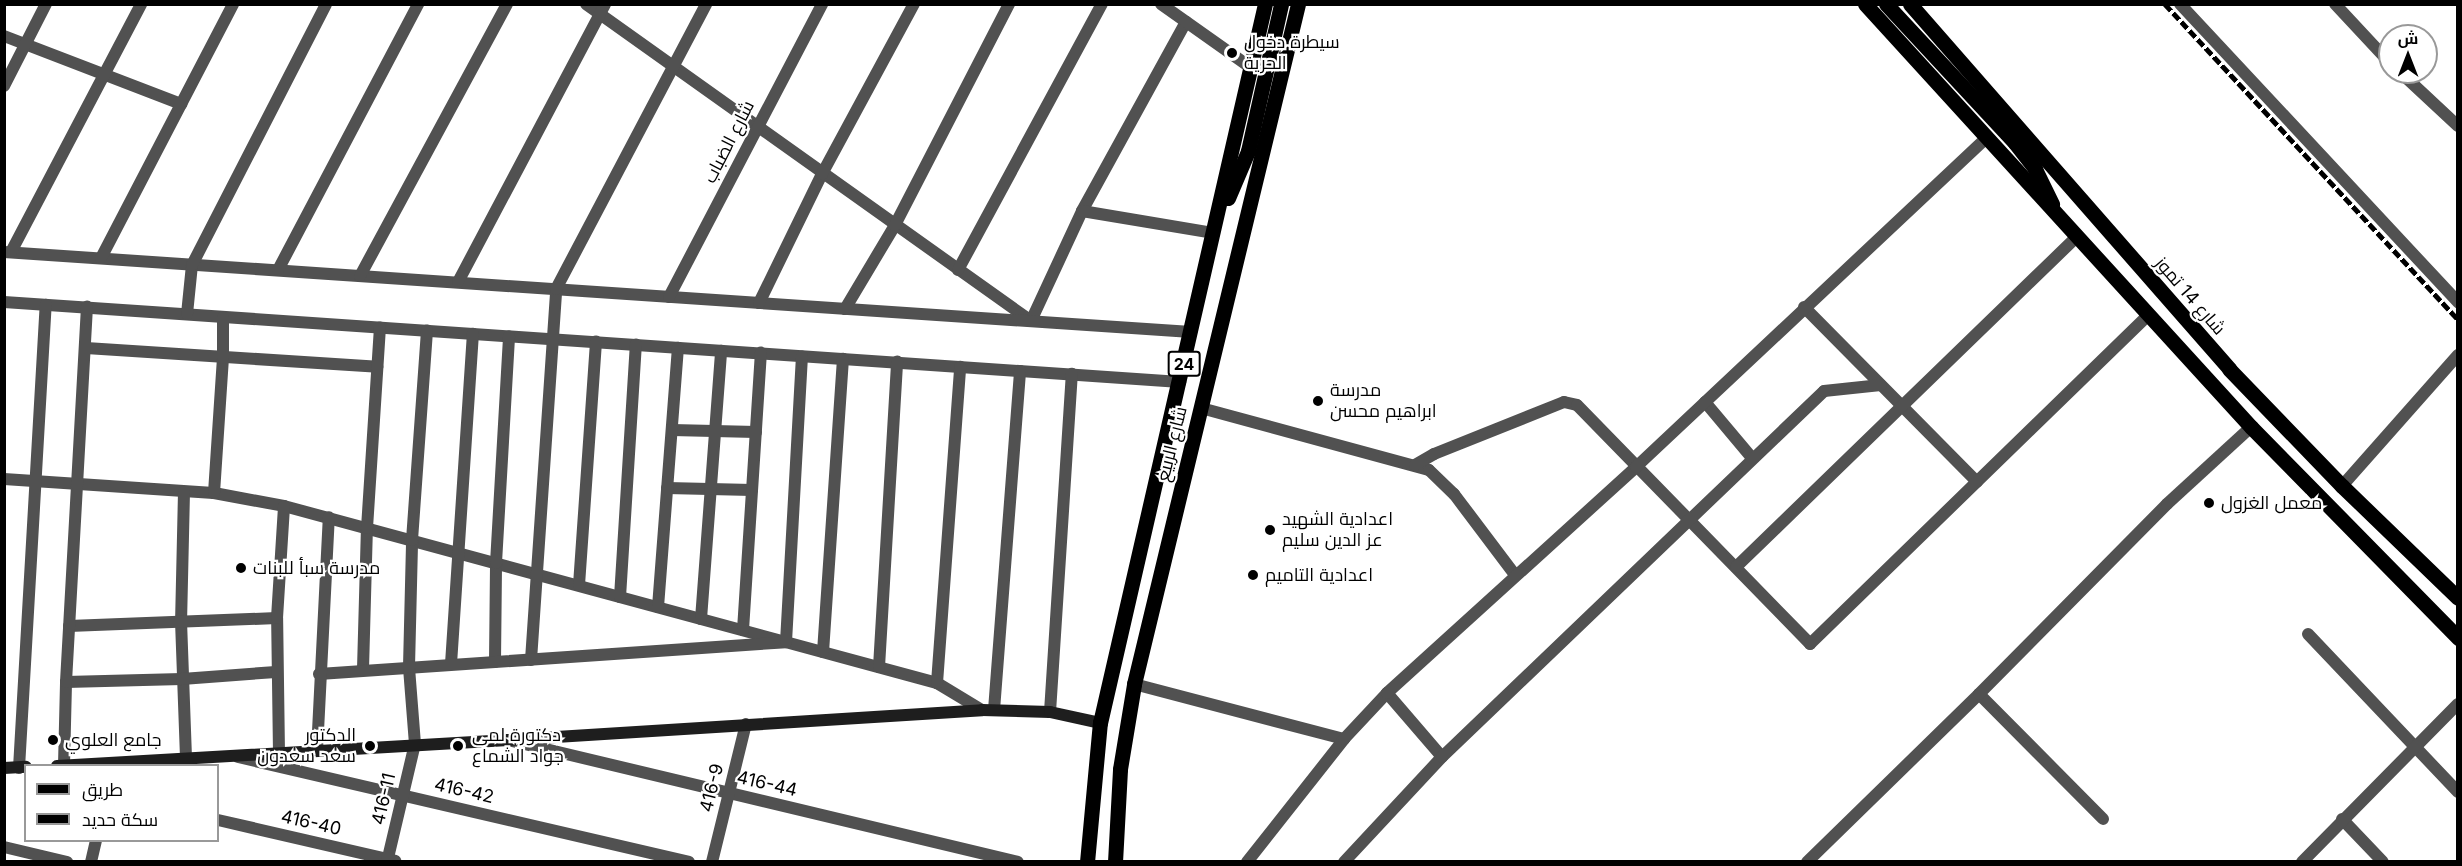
<!DOCTYPE html>
<html>
<head>
<meta charset="utf-8">
<style>
  body { margin:0 }
  #map { position:relative; width:2462px; height:866px; overflow:hidden; background:#fff; font-family:Inter,Cairo,sans-serif }
  div>[style] { position:absolute }
  .street>* { height:12px; margin:-6px; padding:0 6px; transform-origin:6px; border-radius:6px; background:#515151 }
  .secondary>* { height:12px; margin:-6px; padding:0 6px; transform-origin:6px; border-radius:6px; background:#1e1e1e }
  .primary>* { height:15px; margin:-7.5px; padding:0 7.5px; transform-origin:7.5px; border-radius:7.5px; background:#000 }
  .rail>* { height:4.5px; margin-top:-2.25px; transform-origin:0; background:repeating-linear-gradient(90deg,#000 0 9px,transparent 0 12px) }
  .dots>* { width:16px; height:16px; translate:-50% -50%; box-sizing:border-box; border:3px solid #fff; border-radius:50% }
  span { translate:-50% -50%; white-space:nowrap; text-align:center; line-height:1.15; -webkit-text-stroke:4.5px #fff; paint-order:stroke }
  .shield-label span { padding:2px 4px; background:#fff; border:2px solid; border-radius:4px; -webkit-text-stroke-width:0 }
  .shield-label { font-size:16px; color:#000; font-weight:700 }
  .poi-label { font-size:18px; color:#000 }
  .left { translate:0 -50%; text-align:left }
  .right { translate:-100% -50%; text-align:right }
  .street-label { font-size:18px; color:#000 }
  .frame { position:absolute; inset:0; border:6px solid #000; pointer-events:none }
  .legend { position:absolute; left:24px; top:764px; width:195px; height:78px; box-sizing:border-box; background:#fff; border:2px solid #999; margin:0; padding:8px 10px; list-style:none; font-size:18px; color:#000 }
  .legend li { display:flex; align-items:center; gap:12px; height:30px }
  .legend b { width:30px; border:2px solid #999 }
  .north { position:absolute; left:2378px; top:24px; width:60px; height:60px; box-sizing:border-box; background:#fff; border:2px solid #999; border-radius:50%; rotate:0deg; font-size:16px; font-weight:700; line-height:24px; text-align:center; color:#000 }
  .north::after { content:''; display:block; margin:auto; width:21px; height:27px; background:#000; clip-path:polygon(50% 0,100% 100%,50% 72%,0 100%) }
</style>
</head>
<body>
<div id="map">
  <div class="street">
    <div style="left:586px;top:4px;width:546px;rotate:35.46deg"></div>
    <div style="left:1031px;top:321px;width:121px;rotate:-65.1deg"></div>
    <div style="left:1082px;top:211px;width:216px;rotate:-61.2deg"></div>
    <div style="left:1161px;top:4px;width:109px;rotate:35.3deg"></div>
    <div style="left:2180px;top:4px;width:408px;rotate:47deg"></div>
    <div style="left:2335px;top:4px;width:81px;rotate:47deg"></div>
    <div style="left:4px;top:36px;width:190px;rotate:21deg"></div>
    <div style="left:2400px;top:72px;width:79px;rotate:43deg"></div>
    <div style="left:4px;top:86px;width:92px;rotate:-62.9deg"></div>
    <div style="left:1082px;top:211px;width:134px;rotate:9.5deg"></div>
    <div style="left:4px;top:252px;width:1190px;rotate:3.86deg"></div>
    <div style="left:11px;top:252px;width:280px;rotate:-62.3deg"></div>
    <div style="left:101px;top:258px;width:286px;rotate:-62.5deg"></div>
    <div style="left:278px;top:270px;width:301px;rotate:-62.2deg"></div>
    <div style="left:958px;top:270px;width:302px;rotate:-61.6deg"></div>
    <div style="left:360px;top:276px;width:309px;rotate:-61.6deg"></div>
    <div style="left:458px;top:282px;width:314px;rotate:-62.1deg"></div>
    <div style="left:669px;top:297px;width:331px;rotate:-62.4deg"></div>
    <div style="left:4px;top:302px;width:1179px;rotate:3.89deg"></div>
    <div style="left:759px;top:303px;width:144px;rotate:-64deg"></div>
    <div style="left:822px;top:174px;width:193px;rotate:-61.6deg"></div>
    <div style="left:1804px;top:307px;width:246px;rotate:45.3deg"></div>
    <div style="left:845px;top:309px;width:98px;rotate:-59.2deg"></div>
    <div style="left:895px;top:225px;width:249px;rotate:-62.7deg"></div>
    <div style="left:187px;top:314px;width:49px;rotate:-84.2deg"></div>
    <div style="left:192px;top:265px;width:293px;rotate:-62.8deg"></div>
    <div style="left:86px;top:348px;width:292px;rotate:3.7deg"></div>
    <div style="left:1705px;top:402px;width:73px;rotate:50deg"></div>
    <div style="left:1201px;top:408px;width:236px;rotate:15.2deg"></div>
    <div style="left:1429px;top:470px;width:35px;rotate:44deg"></div>
    <div style="left:1454px;top:494px;width:101px;rotate:53deg"></div>
    <div style="left:672px;top:430px;width:84px;rotate:1.4deg"></div>
    <div style="left:1415px;top:465px;width:22px;rotate:-30deg"></div>
    <div style="left:1434px;top:454px;width:140px;rotate:-21.8deg"></div>
    <div style="left:1564px;top:402px;width:13px;rotate:13deg"></div>
    <div style="left:1577px;top:405px;width:334px;rotate:45.7deg"></div>
    <div style="left:1810px;top:644px;width:470px;rotate:-44.2deg"></div>
    <div style="left:4px;top:479px;width:210px;rotate:3.8deg"></div>
    <div style="left:214px;top:493px;width:71px;rotate:10.5deg"></div>
    <div style="left:284px;top:506px;width:677px;rotate:15.17deg"></div>
    <div style="left:937px;top:683px;width:52px;rotate:31deg"></div>
    <div style="left:2342px;top:486px;width:175px;rotate:-48.5deg"></div>
    <div style="left:667px;top:488px;width:85px;rotate:1.3deg"></div>
    <div style="left:184px;top:492px;width:129px;rotate:91.3deg"></div>
    <div style="left:181px;top:621px;width:137px;rotate:87.9deg"></div>
    <div style="left:214px;top:493px;width:135px;rotate:-86.2deg"></div>
    <div style="left:223px;top:358px;width:41px;rotate:-90deg"></div>
    <div style="left:1736px;top:567px;width:474px;rotate:-44.1deg"></div>
    <div style="left:579px;top:585px;width:244px;rotate:-86deg"></div>
    <div style="left:620px;top:597px;width:253px;rotate:-86.4deg"></div>
    <div style="left:658px;top:607px;width:260px;rotate:-85.6deg"></div>
    <div style="left:701px;top:619px;width:269px;rotate:-85.7deg"></div>
    <div style="left:69px;top:626px;width:208px;rotate:-2.2deg"></div>
    <div style="left:743px;top:630px;width:278px;rotate:-86.3deg"></div>
    <div style="left:2308px;top:634px;width:218px;rotate:46.5deg"></div>
    <div style="left:823px;top:652px;width:294px;rotate:-86.1deg"></div>
    <div style="left:531px;top:660px;width:372px;rotate:-86.1deg"></div>
    <div style="left:556px;top:289px;width:322px;rotate:-62.2deg"></div>
    <div style="left:495px;top:662px;width:99px;rotate:-89.4deg"></div>
    <div style="left:496px;top:563px;width:227px;rotate:-86.7deg"></div>
    <div style="left:451px;top:664px;width:331px;rotate:-86.2deg"></div>
    <div style="left:879px;top:667px;width:306px;rotate:-86.6deg"></div>
    <div style="left:363px;top:669px;width:141px;rotate:-88.4deg"></div>
    <div style="left:367px;top:528px;width:201px;rotate:-86.3deg"></div>
    <div style="left:319px;top:674px;width:468px;rotate:-3.9deg"></div>
    <div style="left:786px;top:642px;width:286px;rotate:-86.8deg"></div>
    <div style="left:66px;top:682px;width:116px;rotate:-1.5deg"></div>
    <div style="left:182px;top:679px;width:94px;rotate:-4.3deg"></div>
    <div style="left:937px;top:683px;width:317px;rotate:-85.8deg"></div>
    <div style="left:1134px;top:684px;width:217px;rotate:14.7deg"></div>
    <div style="left:1387px;top:693px;width:84px;rotate:49.3deg"></div>
    <div style="left:1979px;top:694px;width:176px;rotate:45.2deg"></div>
    <div style="left:994px;top:710px;width:340px;rotate:-85.6deg"></div>
    <div style="left:1050px;top:712px;width:339px;rotate:-86.3deg"></div>
    <div style="left:512px;top:741px;width:520px;rotate:13.45deg"></div>
    <div style="left:317px;top:751px;width:234px;rotate:-87.1deg"></div>
    <div style="left:279px;top:753px;width:135px;rotate:-90.8deg"></div>
    <div style="left:277px;top:618px;width:112px;rotate:-86.4deg"></div>
    <div style="left:238px;top:757px;width:463px;rotate:13.1deg"></div>
    <div style="left:64px;top:765px;width:83px;rotate:-88.6deg"></div>
    <div style="left:66px;top:682px;width:376px;rotate:-86.8deg"></div>
    <div style="left:19px;top:768px;width:464px;rotate:-86.7deg"></div>
    <div style="left:2342px;top:819px;width:59px;rotate:46.4deg"></div>
    <div style="left:218px;top:820px;width:182px;rotate:13deg"></div>
    <div style="left:4px;top:847px;width:65px;rotate:13.4deg"></div>
    <div style="left:91px;top:862px;width:23px;rotate:-77deg"></div>
    <div style="left:387px;top:862px;width:121px;rotate:-76.7deg"></div>
    <div style="left:415px;top:744px;width:77px;rotate:-94.5deg"></div>
    <div style="left:409px;top:667px;width:127px;rotate:-88.6deg"></div>
    <div style="left:412px;top:540px;width:210px;rotate:-85.9deg"></div>
    <div style="left:712px;top:862px;width:142px;rotate:-76.2deg"></div>
    <div style="left:1247px;top:862px;width:157px;rotate:-51.7deg"></div>
    <div style="left:1344px;top:739px;width:63px;rotate:-46.9deg"></div>
    <div style="left:1387px;top:693px;width:336px;rotate:-42.2deg"></div>
    <div style="left:1636px;top:467px;width:480px;rotate:-43.2deg"></div>
    <div style="left:1344px;top:862px;width:144px;rotate:-47deg"></div>
    <div style="left:1442px;top:757px;width:529px;rotate:-43.77deg"></div>
    <div style="left:1824px;top:391px;width:57px;rotate:-6deg"></div>
    <div style="left:1807px;top:862px;width:240px;rotate:-44.3deg"></div>
    <div style="left:1979px;top:694px;width:267px;rotate:-45.3deg"></div>
    <div style="left:2167px;top:504px;width:114px;rotate:-42.5deg"></div>
    <div style="left:2302px;top:862px;width:222px;rotate:-45.4deg"></div>
  </div>
  <div class="secondary">
    <div style="left:57px;top:766px;width:452px;rotate:-3.3deg"></div>
    <div style="left:508px;top:740px;width:475px;rotate:-3.6deg"></div>
    <div style="left:982px;top:710px;width:68px;rotate:1.7deg"></div>
    <div style="left:1050px;top:712px;width:51px;rotate:12.4deg"></div>
    <div style="left:4px;top:768px;width:22px;rotate:-3deg"></div>
  </div>
  <div class="primary">
    <div style="left:1865px;top:4px;width:573px;rotate:47.62deg"></div>
    <div style="left:2251px;top:427px;width:296px;rotate:45.5deg"></div>
    <div style="left:1886px;top:4px;width:190px;rotate:47.1deg"></div>
    <div style="left:2015px;top:143px;width:33px;rotate:52deg"></div>
    <div style="left:2035px;top:169px;width:39px;rotate:64deg"></div>
    <div style="left:1910px;top:4px;width:485px;rotate:48.8deg"></div>
    <div style="left:2229px;top:369px;width:163px;rotate:46deg"></div>
    <div style="left:2342px;top:486px;width:161px;rotate:44deg"></div>
    <div style="left:1228px;top:198px;width:51px;rotate:-66.9deg"></div>
    <div style="left:1248px;top:151px;width:151px;rotate:-77.3deg"></div>
    <div style="left:1087px;top:862px;width:140px;rotate:-84.7deg"></div>
    <div style="left:1100px;top:723px;width:738px;rotate:-77.08deg"></div>
    <div style="left:1115px;top:862px;width:93px;rotate:-86.9deg"></div>
    <div style="left:1120px;top:769px;width:86px;rotate:-80.6deg"></div>
    <div style="left:1134px;top:684px;width:699px;rotate:-76.44deg"></div>
  </div>
  <div class="rail">
    <div style="left:2165px;top:4px;width:430px;rotate:47.1deg"></div>
  </div>
  <div class="dots">
    <div style="left:1232px;top:53px;background:#000"></div>
    <div style="left:1318px;top:401px;background:#000"></div>
    <div style="left:2209px;top:503px;background:#000"></div>
    <div style="left:1270px;top:530px;background:#000"></div>
    <div style="left:241px;top:568px;background:#000"></div>
    <div style="left:1253px;top:575px;background:#000"></div>
    <div style="left:53px;top:740px;background:#000"></div>
    <div style="left:370px;top:746px;background:#000"></div>
    <div style="left:458px;top:746px;background:#000"></div>
  </div>
  <div class="shield-label">
    <span style="left:1184px;top:364px">24</span>
  </div>
  <div class="poi-label">
    <span class="left" style="left:1244px;top:53px">سيطرة دخول<br>الحرية</span>
    <span class="left" style="left:1330px;top:401px">مدرسة<br>ابراهيم محسن</span>
    <span class="left" style="left:2221px;top:503px">معمل الغزول</span>
    <span class="left" style="left:1282px;top:530px">اعدادية الشهيد<br>عز الدين سليم</span>
    <span class="left" style="left:253px;top:568px">مدرسة سبأ للبنات</span>
    <span class="left" style="left:1265px;top:575px">اعدادية التاميم</span>
    <span class="right" style="left:356px;top:746px">الدكتور<br>سعد سعدون</span>
    <span class="left" style="left:472px;top:746px">دكتورة لمى<br>جواد الشماع</span>
    <span class="left" style="left:65px;top:740px">جامع العلوي</span>
  </div>
  <div class="street-label">
    <span style="left:729px;top:142px;rotate:-63deg">شارع الضباب</span>
    <span style="left:2190px;top:296px;rotate:49deg">شارع 14 تموز</span>
    <span style="left:1172px;top:444px;rotate:-76deg">شارع الربيع</span>
    <span style="left:767px;top:784px;rotate:13deg">416-44</span>
    <span style="left:712px;top:788px;rotate:-76deg">416-9</span>
    <span style="left:464px;top:791px;rotate:13deg">416-42</span>
    <span style="left:384px;top:799px;rotate:-77deg">416-11</span>
    <span style="left:311px;top:823px;rotate:13deg">416-40</span>
  </div>
  <div class="frame"></div>
  <ul class="legend">
  <li><b style="height:8px;background:#000"></b>طريق</li>
  <li><b style="height:8px;background:#000"></b>سكة حديد</li>
  </ul>
  <div class="north">ش</div>
</div>
</body>
</html>
